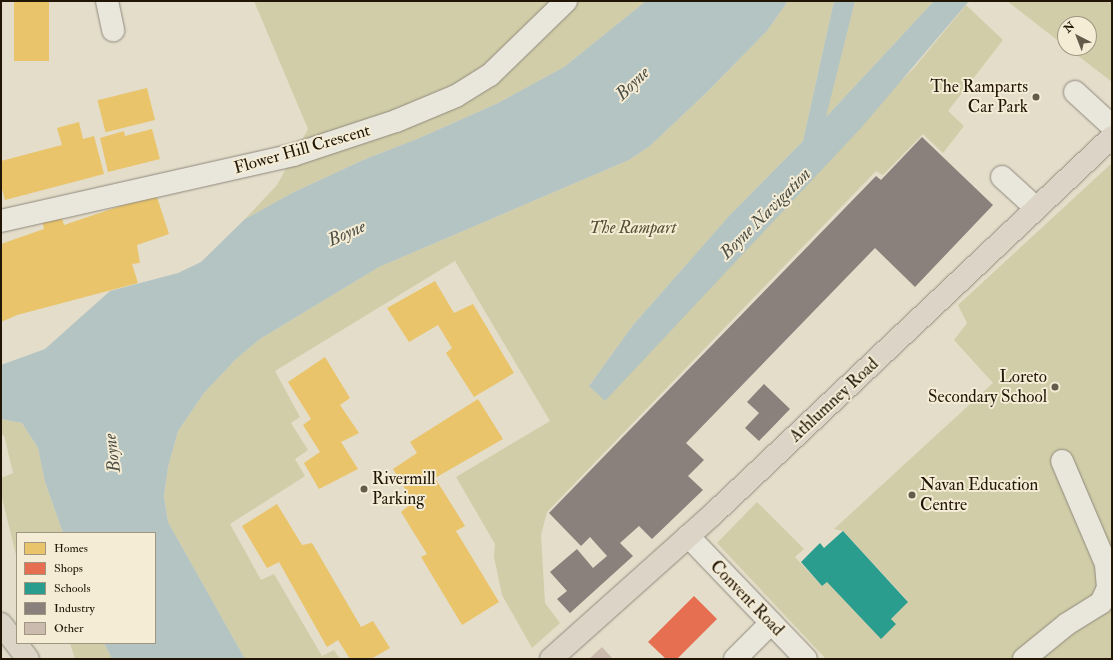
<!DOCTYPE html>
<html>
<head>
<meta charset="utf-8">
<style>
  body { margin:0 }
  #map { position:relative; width:1113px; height:660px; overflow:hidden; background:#e4ddca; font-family:"IM FELL Double Pica",serif }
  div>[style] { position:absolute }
  .green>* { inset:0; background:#d1cda8 }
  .water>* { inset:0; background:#b4c4c2 }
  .homes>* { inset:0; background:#e9c46a; transform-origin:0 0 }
  .shops>* { inset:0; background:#e76f51 }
  .schools>* { inset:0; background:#2a9d8f }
  .industry>* { inset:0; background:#8a817c }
  .building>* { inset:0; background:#cbbbae }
  .roads { filter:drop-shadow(0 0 1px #8f897d) drop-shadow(0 0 1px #8f897d) }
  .minor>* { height:22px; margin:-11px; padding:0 11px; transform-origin:11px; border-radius:11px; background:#e9e6dc }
  .major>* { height:22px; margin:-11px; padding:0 11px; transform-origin:11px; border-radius:11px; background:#dcd5c7 }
  .dots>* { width:11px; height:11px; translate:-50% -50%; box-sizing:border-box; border:2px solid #f4ecd5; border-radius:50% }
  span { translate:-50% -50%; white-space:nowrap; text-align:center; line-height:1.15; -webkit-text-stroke:4px #f4ecd5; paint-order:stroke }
  .poi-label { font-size:17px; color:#211505 }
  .right { translate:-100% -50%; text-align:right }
  .left { translate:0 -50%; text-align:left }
  .street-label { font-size:17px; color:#211505 }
  .park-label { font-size:17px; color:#595134; font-style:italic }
  .water-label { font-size:18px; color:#4d4f46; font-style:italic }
  .frame { position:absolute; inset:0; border:2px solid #211505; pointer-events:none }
  .legend { position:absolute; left:16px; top:532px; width:140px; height:112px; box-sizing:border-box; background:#f4ecd5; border:1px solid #a09682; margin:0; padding:5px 7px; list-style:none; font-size:12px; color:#211505 }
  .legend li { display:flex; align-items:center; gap:8px; height:20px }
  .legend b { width:20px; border:1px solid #a09682 }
  .north { position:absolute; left:1057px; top:16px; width:40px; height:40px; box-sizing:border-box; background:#f4ecd5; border:1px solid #a09682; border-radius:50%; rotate:318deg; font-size:11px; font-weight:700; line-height:16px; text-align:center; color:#211505 }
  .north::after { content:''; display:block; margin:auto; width:14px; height:18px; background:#655b4a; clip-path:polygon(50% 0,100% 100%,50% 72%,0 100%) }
</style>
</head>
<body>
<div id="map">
  <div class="green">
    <div style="clip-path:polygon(254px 1px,646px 1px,564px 67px,496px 104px,417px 139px,363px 160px,294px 192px,245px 219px,277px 185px,308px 129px)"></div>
    <div style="clip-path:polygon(788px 1px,834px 1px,803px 141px,730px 215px,633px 325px,589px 386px,914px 68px,966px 5px,1003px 40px,948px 111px,964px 126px,943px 153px,923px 134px,883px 175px,876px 171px,547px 512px,541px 535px,545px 603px,560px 623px,532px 648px,502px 595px,494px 557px,495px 544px,456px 477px,550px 421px,455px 261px,275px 371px,300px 417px,291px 423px,308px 450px,295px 459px,305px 476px,230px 524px,261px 580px,274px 574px,322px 656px,334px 650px,340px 659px,245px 659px,168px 522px,164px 496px,168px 467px,178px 431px,204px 393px,236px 359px,260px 339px,379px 267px,629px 160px,650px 146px,707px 92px,767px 31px)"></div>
    <div style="clip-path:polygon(855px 1px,934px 1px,825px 118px)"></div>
    <div style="clip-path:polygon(1007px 1px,1112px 1px,1112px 82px,1068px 48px,1089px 48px,1089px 24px,1065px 24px,1065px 46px)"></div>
    <div style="clip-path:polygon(1112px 163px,1112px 659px,826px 659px,717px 543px,757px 502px,804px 549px,795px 557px,822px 586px,827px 582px,896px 624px,891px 619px,908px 601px,843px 531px,834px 529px,993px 383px,954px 340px,967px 323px,958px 305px)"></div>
    <div style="clip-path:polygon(1px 419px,22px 423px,38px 448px,45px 482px,63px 533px,17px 533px,17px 559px,1px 494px,1px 478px,13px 473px,4px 435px,1px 436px)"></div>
    <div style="clip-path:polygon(70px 643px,104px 643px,112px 659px,75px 659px)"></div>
  </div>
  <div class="water">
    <div style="clip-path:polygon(646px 1px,788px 1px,767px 31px,707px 92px,650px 146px,629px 160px,379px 267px,260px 339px,236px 359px,204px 393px,178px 431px,168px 467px,164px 496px,168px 522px,245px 659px,112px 659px,104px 643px,155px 643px,155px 533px,63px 533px,45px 482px,38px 448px,22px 423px,1px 419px,1px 365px,45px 349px,110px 291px,178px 273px,201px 262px,245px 219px,294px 192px,363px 160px,417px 139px,496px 104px,564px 67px)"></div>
    <div style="clip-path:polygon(834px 1px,855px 1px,826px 117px,934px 1px,969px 1px,861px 128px,605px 401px,589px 386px,633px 325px,730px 215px,803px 141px)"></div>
  </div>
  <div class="homes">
    <div style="left:14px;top:1px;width:35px;height:60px"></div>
    <div style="left:147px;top:88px;width:33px;height:51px;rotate:76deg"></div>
    <div style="clip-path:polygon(79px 122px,83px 139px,94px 136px,104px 174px,5px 200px,1px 185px,1px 161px,62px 145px,57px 128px)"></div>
    <div style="clip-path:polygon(152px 129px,160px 159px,108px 172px,100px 138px,124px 131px,125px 136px)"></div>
    <div style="clip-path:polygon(156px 194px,169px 234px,137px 245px,140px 263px,132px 264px,138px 283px,17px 315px,1px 322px,1px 244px,44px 229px,42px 221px,61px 215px,64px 225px)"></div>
    <div style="clip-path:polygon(435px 281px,454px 313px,473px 304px,514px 373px,474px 397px,446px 353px,452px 348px,438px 325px,409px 342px,387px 308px)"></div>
    <div style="clip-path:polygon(325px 357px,350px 398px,340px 405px,359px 433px,341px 442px,358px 469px,319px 489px,304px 463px,320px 452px,303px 425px,311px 419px,288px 382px)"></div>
    <div style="clip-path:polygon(478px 399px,503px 439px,435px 478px,465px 526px,456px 531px,499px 602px,462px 625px,421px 557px,427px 554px,401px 512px,413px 502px,393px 469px,417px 453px,410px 442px)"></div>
    <div style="clip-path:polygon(277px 504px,302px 545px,312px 543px,361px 627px,373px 621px,390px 648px,371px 659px,350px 659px,338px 640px,327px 647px,279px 562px,267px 568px,242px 526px)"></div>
  </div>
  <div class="shops">
    <div style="clip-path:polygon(694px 596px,717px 619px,677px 659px,666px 659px,648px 642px)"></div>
  </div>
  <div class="schools">
    <div style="clip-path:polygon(843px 531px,908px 602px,891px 619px,896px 624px,881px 639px,827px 582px,822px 586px,801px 562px,820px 543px,824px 548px)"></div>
  </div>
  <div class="industry">
    <div style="clip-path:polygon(922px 137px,993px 205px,915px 287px,875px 248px,686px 443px,704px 460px,688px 476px,703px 490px,652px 539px,639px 526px,620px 543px,633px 556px,570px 613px,557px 599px,567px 591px,550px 572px,577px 549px,593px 568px,607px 556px,590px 537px,581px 546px,549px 513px,876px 176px,881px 180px)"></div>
    <div style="clip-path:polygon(764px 384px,790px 409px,759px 441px,745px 428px,759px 413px,747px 402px)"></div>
  </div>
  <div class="building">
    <div style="clip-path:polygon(602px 647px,613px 659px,589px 659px)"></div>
  </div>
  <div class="roads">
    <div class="minor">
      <div style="left:107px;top:1px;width:30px;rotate:78deg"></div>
      <div style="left:1075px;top:92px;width:50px;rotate:42.6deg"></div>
      <div style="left:1002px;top:177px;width:46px;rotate:42.4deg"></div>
      <div style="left:1px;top:221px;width:299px;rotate:-12.7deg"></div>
      <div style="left:293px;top:155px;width:108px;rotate:-18.3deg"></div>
      <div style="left:396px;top:121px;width:65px;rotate:-22.6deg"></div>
      <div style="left:456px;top:96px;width:40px;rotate:-32deg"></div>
      <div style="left:490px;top:75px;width:106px;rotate:-44.2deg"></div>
      <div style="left:688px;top:536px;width:170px;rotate:46.2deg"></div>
      <div style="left:735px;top:659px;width:51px;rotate:-45deg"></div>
      <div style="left:1024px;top:659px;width:55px;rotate:-39.1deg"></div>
      <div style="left:1067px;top:624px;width:40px;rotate:-32deg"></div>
      <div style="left:1101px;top:603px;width:17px;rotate:-65deg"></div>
      <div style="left:1108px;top:588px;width:24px;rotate:-95deg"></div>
      <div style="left:1106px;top:564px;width:112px;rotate:-113.1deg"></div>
    </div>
    <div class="major">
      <div style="left:1px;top:624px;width:44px;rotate:52.4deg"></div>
      <div style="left:551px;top:659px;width:216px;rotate:-41.8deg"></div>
      <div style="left:712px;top:515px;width:550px;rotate:-43.38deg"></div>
    </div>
  </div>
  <div class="dots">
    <div style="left:1036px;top:97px;background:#655b4a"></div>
    <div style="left:1055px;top:387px;background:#655b4a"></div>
    <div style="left:364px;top:489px;background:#655b4a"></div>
    <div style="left:912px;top:495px;background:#655b4a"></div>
  </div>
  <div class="poi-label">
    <span class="right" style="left:1028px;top:97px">The Ramparts<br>Car Park</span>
    <span class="right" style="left:1047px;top:387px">Loreto<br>Secondary School</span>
    <span class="left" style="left:372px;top:489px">Rivermill<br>Parking</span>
    <span class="left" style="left:920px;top:495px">Navan Education<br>Centre</span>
  </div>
  <div class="street-label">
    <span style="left:302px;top:149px;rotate:-16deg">Flower Hill Crescent</span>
    <span style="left:834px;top:400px;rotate:-43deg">Athlumney Road</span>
    <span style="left:747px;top:598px;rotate:46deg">Convent Road</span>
  </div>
  <div class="park-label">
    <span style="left:633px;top:228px">The Rampart</span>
  </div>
  <div class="water-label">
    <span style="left:633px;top:84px;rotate:-44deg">Boyne</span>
    <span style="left:766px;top:214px;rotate:-45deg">Boyne Navigation</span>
    <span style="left:347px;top:234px;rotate:-24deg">Boyne</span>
    <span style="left:113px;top:453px;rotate:-97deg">Boyne</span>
  </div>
  <div class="frame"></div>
  <ul class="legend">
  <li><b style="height:11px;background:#e9c46a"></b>Homes</li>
  <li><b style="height:11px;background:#e76f51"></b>Shops</li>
  <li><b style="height:11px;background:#2a9d8f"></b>Schools</li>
  <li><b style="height:11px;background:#8a817c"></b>Industry</li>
  <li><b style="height:11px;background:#cbbbae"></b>Other</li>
  </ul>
  <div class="north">N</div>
</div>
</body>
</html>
